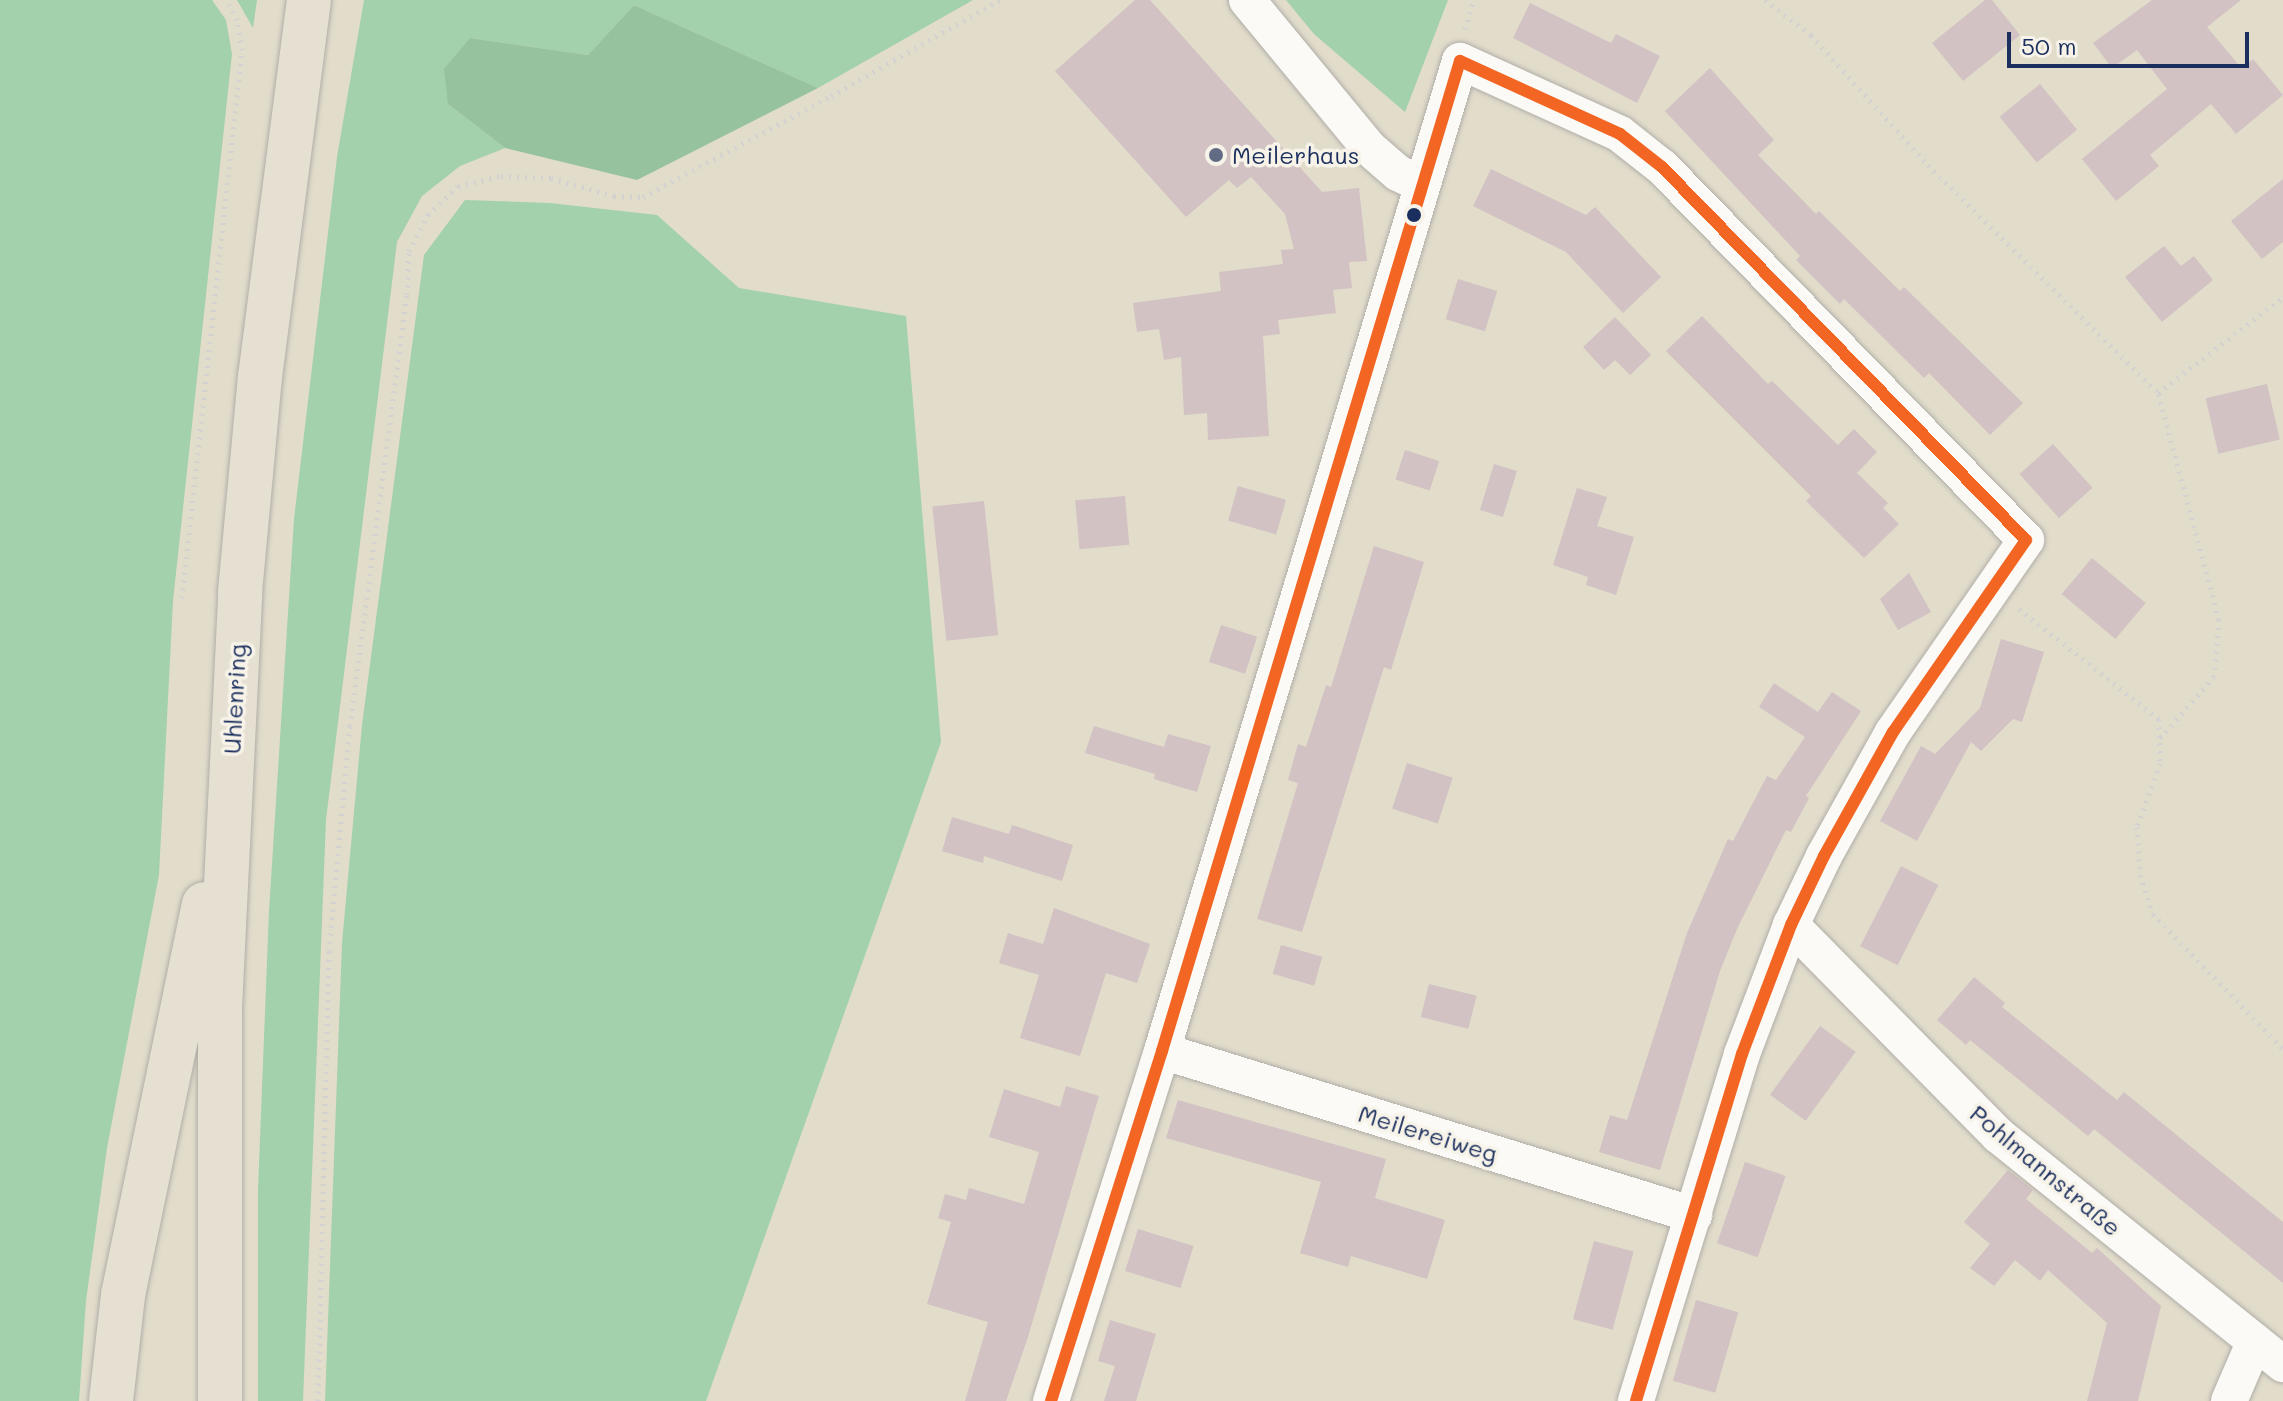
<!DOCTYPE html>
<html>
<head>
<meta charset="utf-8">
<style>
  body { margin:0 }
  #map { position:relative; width:2283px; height:1401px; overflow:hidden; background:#e2dccb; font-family:Mali,sans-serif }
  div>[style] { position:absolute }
  .green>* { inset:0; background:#a2d1ab }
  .forest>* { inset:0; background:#97c29e }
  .building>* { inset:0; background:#d2c2c3; transform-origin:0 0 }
  .path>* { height:5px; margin-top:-2.5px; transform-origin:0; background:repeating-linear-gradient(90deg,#d3d2d0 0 2px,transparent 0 8px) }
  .roads { filter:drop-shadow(0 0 2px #b0aea8) drop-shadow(0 0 2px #b0aea8) }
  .minor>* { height:36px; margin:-18px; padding:0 18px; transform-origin:18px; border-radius:18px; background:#fbfaf7 }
  .trunk>* { height:44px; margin:-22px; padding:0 22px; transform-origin:22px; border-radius:22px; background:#e6e0d3 }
  .bus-1>* { height:12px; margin:-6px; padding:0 6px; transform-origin:6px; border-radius:6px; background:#f26522 }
  .dots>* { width:22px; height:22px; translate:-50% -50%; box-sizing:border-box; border:4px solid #f7f3e8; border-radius:50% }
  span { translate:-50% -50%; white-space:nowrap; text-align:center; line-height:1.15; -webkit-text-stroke:7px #f7f3e8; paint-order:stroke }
  .poi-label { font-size:24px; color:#1b2f5e }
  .left { translate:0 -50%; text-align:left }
  .street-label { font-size:24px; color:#1b2f5e }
  .scale { position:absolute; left:2007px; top:32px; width:242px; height:36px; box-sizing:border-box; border:4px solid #1b2f5e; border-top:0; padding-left:10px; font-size:24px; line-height:28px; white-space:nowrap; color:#1b2f5e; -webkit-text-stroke:6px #f7f3e8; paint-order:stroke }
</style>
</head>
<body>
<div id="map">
  <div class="green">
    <div style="clip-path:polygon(0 0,212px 0,226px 20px,232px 54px,173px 601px,159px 875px,107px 1148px,86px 1301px,79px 1401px,0 1401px)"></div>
    <div style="clip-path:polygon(237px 0,257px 0,253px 28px)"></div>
    <div style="clip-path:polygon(364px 0,973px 0,818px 88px,634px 5px,588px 55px,470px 38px,448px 104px,505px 148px,460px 166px,422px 196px,397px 242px,326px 820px,303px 1401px,258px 1401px,258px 1189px,269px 911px,294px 519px,337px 157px)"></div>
    <div style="clip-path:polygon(1286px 0,1448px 0,1405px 112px,1314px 34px)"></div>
    <div style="clip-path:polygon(465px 200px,550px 203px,657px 215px,739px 288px,906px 316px,941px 742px,706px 1401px,325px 1401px,342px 943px,362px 725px,424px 255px)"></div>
  </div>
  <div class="forest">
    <div style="clip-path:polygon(634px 5px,818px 88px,637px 180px,505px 148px,448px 104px,444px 69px,470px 38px,588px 55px)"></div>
  </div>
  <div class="building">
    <div style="clip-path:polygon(1135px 0,1150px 0,1322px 192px,1359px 188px,1367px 261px,1349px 262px,1352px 288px,1333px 290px,1336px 313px,1278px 320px,1280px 334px,1263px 336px,1269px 436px,1208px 440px,1207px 413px,1184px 415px,1181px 357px,1164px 360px,1159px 329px,1137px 332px,1133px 303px,1221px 291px,1219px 272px,1283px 264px,1281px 250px,1294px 249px,1285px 214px,1251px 177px,1237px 188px,1229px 180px,1186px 217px,1055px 71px)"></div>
    <div style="clip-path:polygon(1985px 0,1992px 0,2020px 35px,1963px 81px,1932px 43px)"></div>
    <div style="clip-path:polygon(2152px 0,2241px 0,2207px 27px,2242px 69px,2253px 59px,2283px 95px,2236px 134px,2211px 104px,2150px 155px,2159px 166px,2116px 201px,2082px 159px,2167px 89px,2137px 50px,2112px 68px,2093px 43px)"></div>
    <div style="clip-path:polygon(1530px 3px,1611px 43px,1616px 34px,1660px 56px,1637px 103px,1513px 38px)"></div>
    <div style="clip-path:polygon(1710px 68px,1774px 140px,1758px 155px,1816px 214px,1819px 211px,1900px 291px,1904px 287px,2023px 403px,1990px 435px,1929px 373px,1924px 378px,1844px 299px,1840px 304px,1796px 260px,1800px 256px,1665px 111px)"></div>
    <div style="left:2040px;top:84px;width:59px;height:52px;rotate:51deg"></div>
    <div style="clip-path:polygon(1491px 169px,1586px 215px,1595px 207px,1661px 277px,1623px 313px,1566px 252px,1473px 206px)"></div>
    <div style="clip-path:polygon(2283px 179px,2283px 242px,2262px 259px,2231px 221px)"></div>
    <div style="clip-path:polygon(2164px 246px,2181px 266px,2194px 256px,2213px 280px,2162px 322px,2125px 277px)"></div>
    <div style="left:1458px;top:279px;width:41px;height:42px;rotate:17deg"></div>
    <div style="clip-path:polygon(1702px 316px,1768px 384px,1772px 381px,1838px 445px,1854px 429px,1877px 452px,1857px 473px,1888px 503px,1883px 508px,1899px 524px,1864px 558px,1806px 501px,1811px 496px,1666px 351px)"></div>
    <div style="clip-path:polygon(1615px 317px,1651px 355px,1630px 375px,1615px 360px,1604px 370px,1583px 347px)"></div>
    <div style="left:2267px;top:384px;width:57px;height:63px;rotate:77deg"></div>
    <div style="left:2053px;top:444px;width:59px;height:45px;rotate:48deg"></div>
    <div style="left:1405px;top:450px;width:36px;height:31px;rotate:18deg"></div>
    <div style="left:1494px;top:464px;width:24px;height:48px;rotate:17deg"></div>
    <div style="left:1238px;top:486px;width:50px;height:36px;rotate:16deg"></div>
    <div style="clip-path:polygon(1577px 488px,1607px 497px,1597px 526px,1634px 537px,1616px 595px,1586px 585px,1588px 577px,1553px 565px)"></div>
    <div style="left:1125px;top:496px;width:49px;height:50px;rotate:85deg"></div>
    <div style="left:984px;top:501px;width:135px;height:52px;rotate:84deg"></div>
    <div style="clip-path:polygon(1374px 546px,1424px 562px,1391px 670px,1384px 667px,1302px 932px,1257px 919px,1298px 783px,1288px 780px,1298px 744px,1306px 747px,1326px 685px,1331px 687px)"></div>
    <div style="left:2092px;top:558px;width:70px;height:47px;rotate:40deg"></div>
    <div style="clip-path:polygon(1909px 573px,1931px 612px,1898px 630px,1880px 599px)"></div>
    <div style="left:1221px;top:625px;width:38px;height:39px;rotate:18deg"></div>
    <div style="clip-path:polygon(2001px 639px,2044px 652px,2022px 722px,2013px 719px,1981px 751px,1971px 742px,1917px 841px,1880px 821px,1921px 746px,1935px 754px,1980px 708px)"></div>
    <div style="clip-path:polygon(1774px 683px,1818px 712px,1832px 692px,1861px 711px,1806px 796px,1809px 798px,1791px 832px,1786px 830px,1737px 929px,1720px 971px,1660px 1170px,1599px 1152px,1610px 1115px,1627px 1120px,1687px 933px,1728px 839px,1733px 841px,1767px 776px,1776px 780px,1805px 737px,1759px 707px)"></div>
    <div style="clip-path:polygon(1094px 726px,1164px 747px,1168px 734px,1211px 746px,1197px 792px,1154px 779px,1155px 774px,1085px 753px)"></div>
    <div style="left:1407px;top:763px;width:48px;height:48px;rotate:18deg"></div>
    <div style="clip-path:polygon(952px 817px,1009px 834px,1012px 825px,1073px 845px,1062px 881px,984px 856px,983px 863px,942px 851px)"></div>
    <div style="left:1901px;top:866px;width:42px;height:90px;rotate:27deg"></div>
    <div style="clip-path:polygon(1054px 908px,1150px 944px,1137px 983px,1106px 973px,1080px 1056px,1020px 1038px,1039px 975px,999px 963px,1008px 933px,1043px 944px)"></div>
    <div style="left:1281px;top:945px;width:43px;height:30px;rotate:16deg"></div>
    <div style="clip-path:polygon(1974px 977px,2005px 1003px,2002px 1007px,2117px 1100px,2124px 1092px,2283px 1222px,2283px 1283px,2094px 1129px,2088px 1136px,1970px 1040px,1966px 1045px,1937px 1020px)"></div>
    <div style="left:1429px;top:984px;width:49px;height:34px;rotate:14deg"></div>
    <div style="left:1820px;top:1026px;width:44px;height:85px;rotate:36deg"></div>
    <div style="clip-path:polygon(1066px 1086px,1099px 1096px,1028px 1337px,1006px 1401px,965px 1401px,988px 1322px,927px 1304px,951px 1222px,938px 1218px,945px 1194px,966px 1200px,969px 1188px,1024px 1204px,1039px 1152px,989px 1137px,1004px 1089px,1060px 1107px)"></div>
    <div style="clip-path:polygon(1178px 1100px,1386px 1159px,1375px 1198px,1445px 1220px,1427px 1279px,1351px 1256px,1348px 1267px,1300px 1253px,1321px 1182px,1166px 1138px)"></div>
    <div style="left:1745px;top:1162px;width:43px;height:86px;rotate:19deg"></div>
    <div style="clip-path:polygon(2008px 1170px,2033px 1190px,2026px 1199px,2092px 1253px,2097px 1248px,2161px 1306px,2138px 1401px,2087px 1401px,2107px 1323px,2048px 1270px,2040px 1281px,2015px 1260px,1994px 1286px,1970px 1268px,1990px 1244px,1964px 1222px)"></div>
    <div style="left:1138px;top:1229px;width:58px;height:44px;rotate:17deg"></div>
    <div style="left:1594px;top:1241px;width:41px;height:81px;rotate:15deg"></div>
    <div style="left:1696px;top:1300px;width:44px;height:84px;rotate:16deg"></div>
    <div style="clip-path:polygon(1110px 1320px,1156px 1334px,1136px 1401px,1104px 1401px,1115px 1366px,1098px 1361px)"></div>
  </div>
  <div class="path">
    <div style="left:1765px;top:0;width:58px;rotate:37.3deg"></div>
    <div style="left:1811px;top:35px;width:175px;rotate:48deg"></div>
    <div style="left:1928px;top:165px;width:324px;rotate:44.7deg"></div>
    <div style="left:1465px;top:29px;width:30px;rotate:-73deg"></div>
    <div style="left:182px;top:598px;width:551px;rotate:-83.75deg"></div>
    <div style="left:242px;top:50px;width:30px;rotate:-99deg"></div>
    <div style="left:237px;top:20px;width:22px;rotate:-117deg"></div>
    <div style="left:2019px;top:609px;width:178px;rotate:38.2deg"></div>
    <div style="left:2159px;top:719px;width:44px;rotate:88.7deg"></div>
    <div style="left:2160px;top:763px;width:68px;rotate:109.8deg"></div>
    <div style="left:2137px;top:827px;width:48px;rotate:86.4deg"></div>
    <div style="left:2140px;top:875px;width:41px;rotate:71.6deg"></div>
    <div style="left:2153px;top:914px;width:187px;rotate:46.1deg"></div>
    <div style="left:2160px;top:738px;width:81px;rotate:-48.5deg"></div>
    <div style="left:2214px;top:677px;width:57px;rotate:-85deg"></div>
    <div style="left:2219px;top:620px;width:235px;rotate:-105deg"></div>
    <div style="left:2158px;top:393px;width:158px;rotate:-37.5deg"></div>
    <div style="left:318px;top:1401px;width:450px;rotate:-88.6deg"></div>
    <div style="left:329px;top:951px;width:226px;rotate:-84.7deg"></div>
    <div style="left:350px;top:726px;width:435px;rotate:-82.5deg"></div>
    <div style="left:407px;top:295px;width:44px;rotate:-87.4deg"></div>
    <div style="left:409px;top:251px;width:41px;rotate:-62.2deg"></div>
    <div style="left:428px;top:215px;width:42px;rotate:-44deg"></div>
    <div style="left:458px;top:186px;width:44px;rotate:-13.1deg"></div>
    <div style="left:501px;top:176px;width:50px;rotate:2.3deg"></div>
    <div style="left:551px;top:178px;width:66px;rotate:15.9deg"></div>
    <div style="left:614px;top:196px;width:29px;rotate:2deg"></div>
    <div style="left:643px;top:197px;width:213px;rotate:-28.2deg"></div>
    <div style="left:831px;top:96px;width:194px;rotate:-29.6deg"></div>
  </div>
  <div class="roads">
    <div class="minor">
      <div style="left:1247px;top:0;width:192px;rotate:50.5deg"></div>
      <div style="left:1369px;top:148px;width:38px;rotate:41deg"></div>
      <div style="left:1398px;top:173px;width:25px;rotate:26deg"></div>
      <div style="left:1791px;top:925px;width:295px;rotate:45.4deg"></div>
      <div style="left:1998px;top:1135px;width:366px;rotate:38.8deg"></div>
      <div style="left:1162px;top:1051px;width:557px;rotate:17.13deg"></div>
      <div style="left:1051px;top:1401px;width:367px;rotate:-72.4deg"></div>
      <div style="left:1162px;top:1051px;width:1034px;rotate:-73.25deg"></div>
      <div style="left:1460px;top:61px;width:176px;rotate:24.5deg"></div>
      <div style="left:1620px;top:134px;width:53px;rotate:38.2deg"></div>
      <div style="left:1662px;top:167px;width:521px;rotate:45.7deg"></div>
      <div style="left:2026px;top:540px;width:234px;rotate:124.7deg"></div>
      <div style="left:1893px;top:732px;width:142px;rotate:119.1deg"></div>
      <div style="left:1824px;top:856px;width:76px;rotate:115.6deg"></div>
      <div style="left:1791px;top:925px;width:138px;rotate:110.8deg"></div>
      <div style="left:1742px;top:1054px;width:363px;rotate:107deg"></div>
      <div style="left:2229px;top:1401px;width:65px;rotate:-66.6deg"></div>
    </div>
    <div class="trunk">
      <div style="left:111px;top:1401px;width:107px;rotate:-83.5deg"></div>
      <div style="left:123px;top:1295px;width:399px;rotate:-78.3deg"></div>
      <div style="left:220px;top:1401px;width:393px;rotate:-90deg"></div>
      <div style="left:220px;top:1008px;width:416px;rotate:-87.2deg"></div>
      <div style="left:240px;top:592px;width:216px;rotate:-84.7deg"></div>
      <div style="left:260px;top:377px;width:380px;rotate:-82.6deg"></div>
    </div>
  </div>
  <div class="bus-1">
    <div style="left:1051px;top:1401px;width:367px;rotate:-72.4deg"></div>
    <div style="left:1162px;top:1051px;width:1034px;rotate:-73.25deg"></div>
    <div style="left:1460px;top:61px;width:176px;rotate:24.5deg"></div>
    <div style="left:1620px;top:134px;width:53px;rotate:38.2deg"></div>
    <div style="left:1662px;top:167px;width:521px;rotate:45.7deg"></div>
    <div style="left:2026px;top:540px;width:234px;rotate:124.7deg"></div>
    <div style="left:1893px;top:732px;width:142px;rotate:119.1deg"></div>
    <div style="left:1824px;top:856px;width:76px;rotate:115.6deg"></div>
    <div style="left:1791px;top:925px;width:138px;rotate:110.8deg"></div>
    <div style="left:1742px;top:1054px;width:363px;rotate:107deg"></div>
  </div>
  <div class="dots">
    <div style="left:1216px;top:155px;background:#616c84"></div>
    <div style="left:1414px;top:215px;background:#1b2f5e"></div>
  </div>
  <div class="poi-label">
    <span class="left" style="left:1232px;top:155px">Meilerhaus</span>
  </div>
  <div class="street-label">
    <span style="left:234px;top:699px;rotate:-87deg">Uhlenring</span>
    <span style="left:1428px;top:1133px;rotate:17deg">Meilereiweg</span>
    <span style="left:2046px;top:1170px;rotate:40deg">Pohlmannstraße</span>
  </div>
  <div class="scale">50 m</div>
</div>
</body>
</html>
